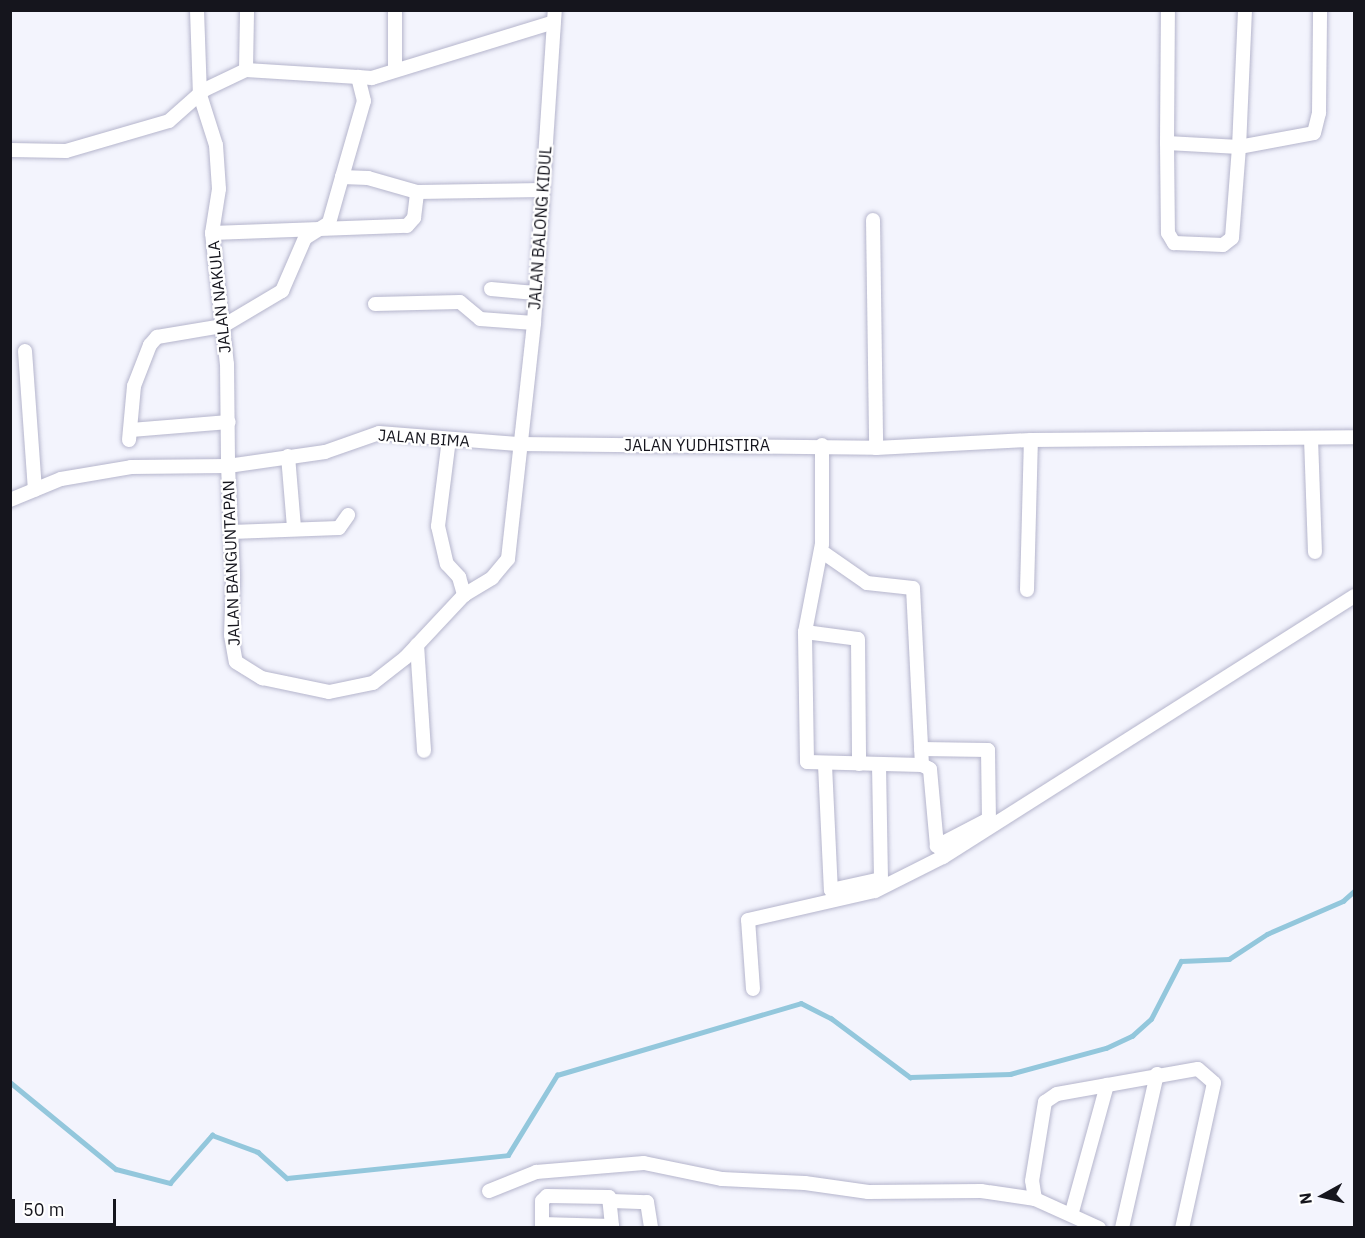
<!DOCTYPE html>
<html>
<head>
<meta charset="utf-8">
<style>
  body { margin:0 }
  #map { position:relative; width:1365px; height:1238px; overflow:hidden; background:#f3f4fd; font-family:"IBM Plex Sans",sans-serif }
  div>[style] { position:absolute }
  .stream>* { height:4.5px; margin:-2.25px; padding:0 2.25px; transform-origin:2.25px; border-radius:2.25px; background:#93c7dc }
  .roads { filter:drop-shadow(0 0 2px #b5b5cc) drop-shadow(0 0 2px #b5b5cc) }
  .minor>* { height:14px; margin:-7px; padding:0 7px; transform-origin:7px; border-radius:7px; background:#fff }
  span { translate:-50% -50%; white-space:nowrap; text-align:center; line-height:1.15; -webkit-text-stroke:4.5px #fff; paint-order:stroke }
  .street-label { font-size:16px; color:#15151d }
  .frame { position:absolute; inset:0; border:12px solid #15151d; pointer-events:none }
  .north { position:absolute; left:1293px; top:1166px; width:60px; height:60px; -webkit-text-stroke:4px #fff; paint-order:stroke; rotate:262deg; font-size:16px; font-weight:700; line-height:24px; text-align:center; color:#15151d }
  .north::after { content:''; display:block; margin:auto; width:21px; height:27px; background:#15151d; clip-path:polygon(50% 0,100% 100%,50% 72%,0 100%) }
  .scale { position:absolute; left:12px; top:1199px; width:104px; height:27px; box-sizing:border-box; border:3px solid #15151d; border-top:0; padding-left:8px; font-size:18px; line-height:21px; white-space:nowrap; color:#15151d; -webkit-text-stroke:4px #fff; paint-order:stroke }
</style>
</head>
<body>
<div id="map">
  <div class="stream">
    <div style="left:10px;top:1082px;width:137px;rotate:39.4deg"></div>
    <div style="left:116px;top:1169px;width:56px;rotate:14.5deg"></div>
    <div style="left:170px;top:1183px;width:64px;rotate:-48.8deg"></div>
    <div style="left:212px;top:1135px;width:49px;rotate:20.3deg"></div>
    <div style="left:258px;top:1152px;width:39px;rotate:42deg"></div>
    <div style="left:287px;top:1178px;width:222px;rotate:-5.9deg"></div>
    <div style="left:508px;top:1155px;width:94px;rotate:-58.5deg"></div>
    <div style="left:557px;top:1075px;width:254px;rotate:-16.4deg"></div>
    <div style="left:801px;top:1003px;width:34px;rotate:27deg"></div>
    <div style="left:831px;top:1018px;width:99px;rotate:36.8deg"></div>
    <div style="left:910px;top:1077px;width:100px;rotate:-1.7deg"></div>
    <div style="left:1010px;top:1074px;width:99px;rotate:-15.2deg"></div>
    <div style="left:1106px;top:1048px;width:29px;rotate:-25deg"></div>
    <div style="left:1132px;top:1036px;width:25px;rotate:-42deg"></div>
    <div style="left:1151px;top:1019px;width:65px;rotate:-62.7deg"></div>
    <div style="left:1181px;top:961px;width:48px;rotate:-2.4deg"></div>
    <div style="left:1229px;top:959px;width:45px;rotate:-33.3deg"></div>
    <div style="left:1267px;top:934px;width:83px;rotate:-23.5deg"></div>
    <div style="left:1343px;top:901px;width:15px;rotate:-42deg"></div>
  </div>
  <div class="roads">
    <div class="minor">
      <div style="left:197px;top:10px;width:85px;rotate:88deg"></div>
      <div style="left:200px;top:95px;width:52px;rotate:72.3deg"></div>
      <div style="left:216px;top:145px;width:44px;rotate:86.1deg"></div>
      <div style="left:219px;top:189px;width:45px;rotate:99deg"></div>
      <div style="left:212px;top:233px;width:132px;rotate:83.5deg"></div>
      <div style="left:227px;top:364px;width:102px;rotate:89.4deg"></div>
      <div style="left:228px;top:466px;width:98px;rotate:-8.2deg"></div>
      <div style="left:325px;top:452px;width:57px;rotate:-19.4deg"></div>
      <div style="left:379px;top:433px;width:139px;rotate:4.5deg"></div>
      <div style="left:518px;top:444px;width:358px;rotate:0.6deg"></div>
      <div style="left:876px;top:448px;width:155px;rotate:-3deg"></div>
      <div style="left:1031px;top:440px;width:323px;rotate:-0.5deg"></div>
      <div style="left:1245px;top:10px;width:137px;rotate:92.5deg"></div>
      <div style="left:1239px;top:147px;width:72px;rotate:-176.8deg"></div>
      <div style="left:1167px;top:143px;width:90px;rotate:89.4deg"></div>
      <div style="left:1168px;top:233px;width:12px;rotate:59deg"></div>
      <div style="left:1174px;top:243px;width:49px;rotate:2.3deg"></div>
      <div style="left:1223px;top:245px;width:11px;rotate:-38deg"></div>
      <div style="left:1232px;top:238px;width:91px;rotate:-85.6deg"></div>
      <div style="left:1239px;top:147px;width:76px;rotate:-10.6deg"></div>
      <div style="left:1314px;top:133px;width:21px;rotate:-76deg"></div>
      <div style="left:1319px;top:113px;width:103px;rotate:-89.4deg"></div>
      <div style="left:395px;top:69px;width:59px;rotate:-90deg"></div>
      <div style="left:246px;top:70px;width:60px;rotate:-89deg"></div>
      <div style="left:1167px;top:143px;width:133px;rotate:-89.6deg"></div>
      <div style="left:10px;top:150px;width:56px;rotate:1deg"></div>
      <div style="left:66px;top:151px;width:107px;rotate:-16.2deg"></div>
      <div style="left:169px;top:121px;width:47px;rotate:-41.5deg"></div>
      <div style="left:204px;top:90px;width:47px;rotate:-25.5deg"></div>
      <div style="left:246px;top:70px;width:112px;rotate:3.6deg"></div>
      <div style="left:543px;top:190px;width:126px;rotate:179.1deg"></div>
      <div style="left:417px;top:192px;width:51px;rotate:-164.1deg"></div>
      <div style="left:368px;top:178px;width:26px;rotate:-178deg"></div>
      <div style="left:342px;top:177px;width:79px;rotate:-73.9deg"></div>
      <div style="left:364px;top:101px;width:25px;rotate:-104deg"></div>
      <div style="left:358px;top:77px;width:14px;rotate:4deg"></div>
      <div style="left:372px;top:78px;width:190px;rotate:-17.1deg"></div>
      <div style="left:873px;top:220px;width:228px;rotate:89.2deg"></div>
      <div style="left:212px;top:233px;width:195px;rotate:-2.1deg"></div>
      <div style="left:407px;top:226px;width:11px;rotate:-49deg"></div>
      <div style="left:414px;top:218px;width:26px;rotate:-83deg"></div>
      <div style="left:491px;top:289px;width:44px;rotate:5.2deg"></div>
      <div style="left:375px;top:304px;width:85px;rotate:-1.3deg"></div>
      <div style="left:460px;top:302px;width:26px;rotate:40deg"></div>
      <div style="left:480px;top:319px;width:54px;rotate:4.2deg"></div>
      <div style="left:25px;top:351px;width:139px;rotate:85.9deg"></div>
      <div style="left:131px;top:430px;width:98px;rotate:-4.7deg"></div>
      <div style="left:1311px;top:438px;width:114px;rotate:88deg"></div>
      <div style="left:449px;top:439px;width:88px;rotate:97.2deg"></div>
      <div style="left:438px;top:526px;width:39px;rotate:77deg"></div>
      <div style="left:447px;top:564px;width:18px;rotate:47deg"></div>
      <div style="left:459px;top:577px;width:19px;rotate:74deg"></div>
      <div style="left:129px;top:440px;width:54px;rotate:-84.7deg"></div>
      <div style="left:134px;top:386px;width:44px;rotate:-68.7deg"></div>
      <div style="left:150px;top:345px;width:11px;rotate:-49deg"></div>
      <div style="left:157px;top:337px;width:67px;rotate:-9.5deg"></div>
      <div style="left:223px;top:326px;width:69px;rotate:-30.7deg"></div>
      <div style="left:282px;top:291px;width:58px;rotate:-66.5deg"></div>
      <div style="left:305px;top:238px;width:28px;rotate:-32deg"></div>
      <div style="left:329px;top:223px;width:48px;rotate:-74.2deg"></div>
      <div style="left:288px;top:456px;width:71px;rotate:85.2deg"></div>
      <div style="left:10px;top:500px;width:55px;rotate:-22.4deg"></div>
      <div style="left:61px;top:479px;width:71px;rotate:-9.7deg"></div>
      <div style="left:131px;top:467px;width:97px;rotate:-0.6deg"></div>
      <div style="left:228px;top:466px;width:112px;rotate:87.4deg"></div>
      <div style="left:233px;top:578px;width:57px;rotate:92deg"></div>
      <div style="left:231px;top:635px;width:27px;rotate:80deg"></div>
      <div style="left:236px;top:662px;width:31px;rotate:32deg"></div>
      <div style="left:262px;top:678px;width:68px;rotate:11.8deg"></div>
      <div style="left:329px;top:692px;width:45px;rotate:-11.6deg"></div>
      <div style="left:373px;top:683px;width:41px;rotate:-38deg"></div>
      <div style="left:405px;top:658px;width:86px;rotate:-46.9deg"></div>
      <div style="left:464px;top:595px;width:33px;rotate:-31deg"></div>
      <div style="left:492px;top:578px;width:25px;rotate:-50deg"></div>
      <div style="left:508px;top:559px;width:237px;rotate:-83.7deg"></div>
      <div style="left:534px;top:323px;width:314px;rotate:-86.2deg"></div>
      <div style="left:231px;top:532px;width:108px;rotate:-2.1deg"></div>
      <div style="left:339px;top:528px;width:16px;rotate:-55deg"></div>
      <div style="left:821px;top:551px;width:56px;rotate:34.8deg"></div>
      <div style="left:867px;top:583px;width:46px;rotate:6.2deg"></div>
      <div style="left:913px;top:588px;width:177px;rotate:87.1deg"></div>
      <div style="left:922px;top:765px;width:115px;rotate:-178.5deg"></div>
      <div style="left:807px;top:762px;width:130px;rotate:-90.9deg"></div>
      <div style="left:805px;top:632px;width:90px;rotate:-79.1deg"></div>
      <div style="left:822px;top:544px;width:99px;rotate:-90deg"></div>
      <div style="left:1027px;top:590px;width:150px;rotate:-88.5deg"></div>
      <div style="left:805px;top:632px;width:53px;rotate:7.5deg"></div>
      <div style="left:858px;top:639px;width:125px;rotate:89.5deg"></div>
      <div style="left:417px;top:645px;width:106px;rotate:86.2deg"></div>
      <div style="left:921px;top:749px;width:67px;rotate:0.9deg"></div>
      <div style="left:988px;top:750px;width:69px;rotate:89.2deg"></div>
      <div style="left:989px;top:819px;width:59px;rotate:152.6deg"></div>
      <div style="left:937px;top:846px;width:77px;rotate:-95.2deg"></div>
      <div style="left:930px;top:769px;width:9px;rotate:-153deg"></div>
      <div style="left:825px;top:765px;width:125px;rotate:87.3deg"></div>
      <div style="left:831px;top:890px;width:51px;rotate:-12.4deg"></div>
      <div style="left:881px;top:879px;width:115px;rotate:-91deg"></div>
      <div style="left:753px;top:989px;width:69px;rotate:-94.1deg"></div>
      <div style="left:748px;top:920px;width:130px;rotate:-12.9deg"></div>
      <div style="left:875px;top:891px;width:76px;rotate:-26.6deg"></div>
      <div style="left:943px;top:857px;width:487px;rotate:-32.4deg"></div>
      <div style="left:489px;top:1191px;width:51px;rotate:-22deg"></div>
      <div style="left:536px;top:1172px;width:108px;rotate:-4.8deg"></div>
      <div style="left:644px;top:1163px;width:80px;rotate:11.6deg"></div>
      <div style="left:722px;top:1179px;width:83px;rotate:2.8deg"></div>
      <div style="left:805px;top:1183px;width:64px;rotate:8.1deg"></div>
      <div style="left:868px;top:1192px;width:113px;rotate:-0.5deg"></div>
      <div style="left:981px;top:1191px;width:55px;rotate:8.4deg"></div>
      <div style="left:612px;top:1201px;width:35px;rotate:2deg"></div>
      <div style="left:647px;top:1202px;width:26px;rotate:81deg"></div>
      <div style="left:1072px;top:1212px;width:132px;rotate:-74.6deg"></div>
      <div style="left:542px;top:1224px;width:70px;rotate:1.6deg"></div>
      <div style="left:542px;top:1228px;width:27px;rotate:-90deg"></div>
      <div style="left:542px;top:1201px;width:7px;rotate:-45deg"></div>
      <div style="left:547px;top:1196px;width:62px;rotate:0.9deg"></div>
      <div style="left:609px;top:1197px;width:31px;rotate:84deg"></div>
      <div style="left:1099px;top:1228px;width:70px;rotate:-155.6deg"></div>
      <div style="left:1035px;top:1199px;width:18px;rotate:-99deg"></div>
      <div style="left:1032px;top:1181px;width:80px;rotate:-80.7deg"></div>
      <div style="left:1045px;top:1102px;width:14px;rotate:-34deg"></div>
      <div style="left:1057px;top:1094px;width:143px;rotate:-10.1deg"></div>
      <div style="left:1198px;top:1069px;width:21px;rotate:41deg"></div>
      <div style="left:1214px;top:1083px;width:148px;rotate:102.4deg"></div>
      <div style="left:1122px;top:1228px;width:158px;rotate:-77.2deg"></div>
    </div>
  </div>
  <div class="street-label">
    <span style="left:540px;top:228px;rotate:-86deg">JALAN BALONG KIDUL</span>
    <span style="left:219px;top:297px;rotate:-96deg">JALAN NAKULA</span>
    <span style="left:424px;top:438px;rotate:4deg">JALAN BIMA</span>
    <span style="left:697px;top:445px">JALAN YUDHISTIRA</span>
    <span style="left:231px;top:563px;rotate:-92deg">JALAN BANGUNTAPAN</span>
  </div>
  <div class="frame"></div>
  <div class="north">N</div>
  <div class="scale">50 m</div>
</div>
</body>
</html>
